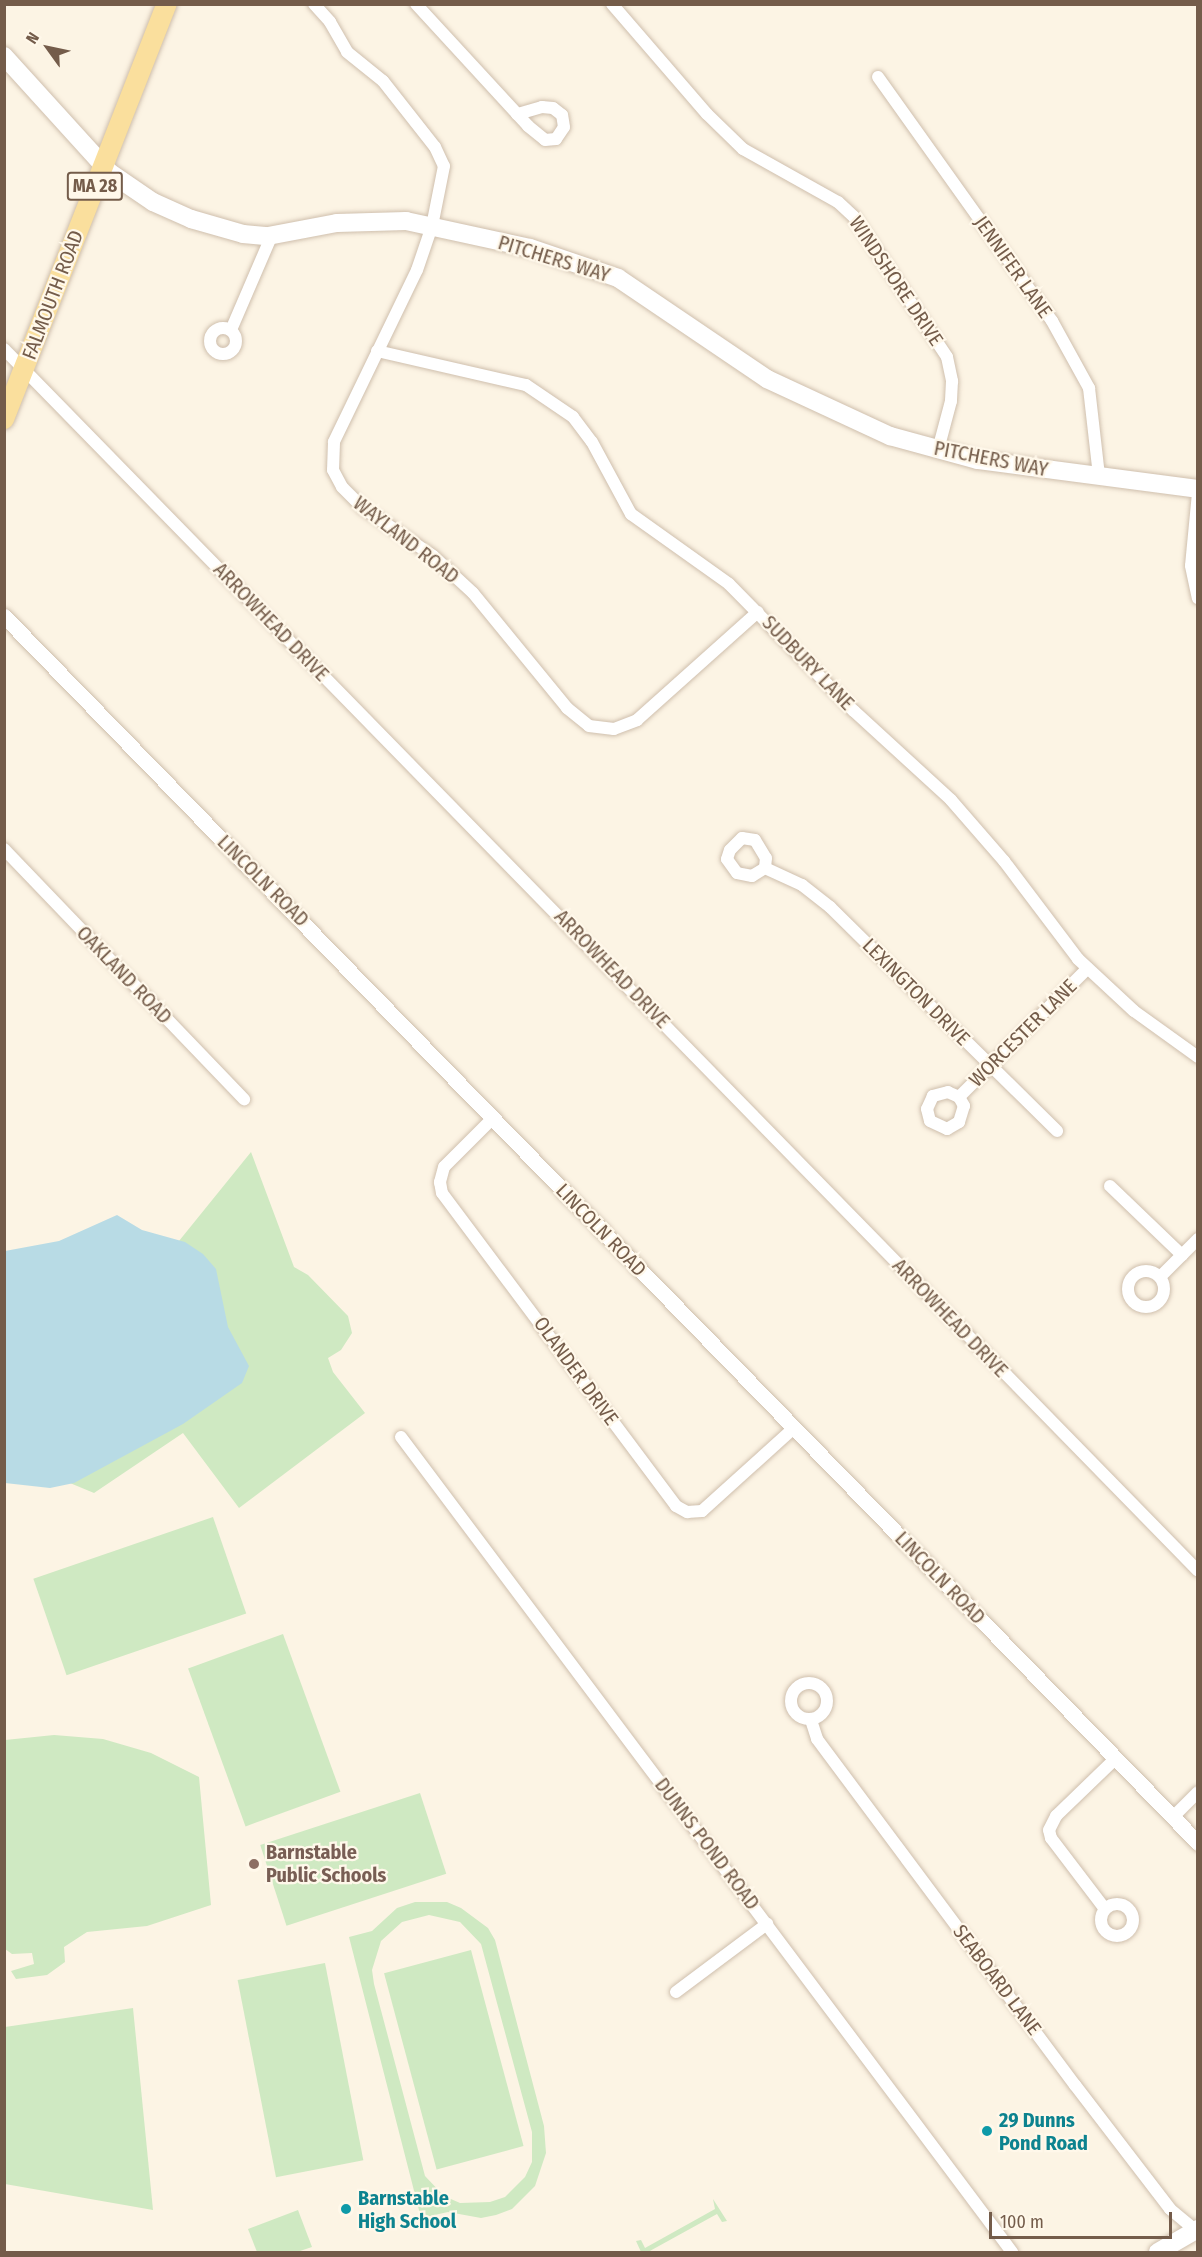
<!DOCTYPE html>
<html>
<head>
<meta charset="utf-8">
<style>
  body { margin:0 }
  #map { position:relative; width:1202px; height:2257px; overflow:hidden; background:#fcf4e4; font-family:"Fira Sans Condensed",sans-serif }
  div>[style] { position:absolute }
  .green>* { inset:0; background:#cfe9c2; transform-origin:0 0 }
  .water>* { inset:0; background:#b8dbe5 }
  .roads { filter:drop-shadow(0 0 2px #cfbfad) drop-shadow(0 0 2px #cfbfad) }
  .minor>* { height:12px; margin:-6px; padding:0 6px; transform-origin:6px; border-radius:6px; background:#fff }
  .minor>.ring { margin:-6px; padding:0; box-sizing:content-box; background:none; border:12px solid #fff; border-radius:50% }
  .tertiary>* { height:15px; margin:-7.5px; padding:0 7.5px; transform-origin:7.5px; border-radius:7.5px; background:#fff }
  .secondary>* { height:18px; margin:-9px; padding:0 9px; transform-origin:9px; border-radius:9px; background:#fff }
  .primary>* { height:20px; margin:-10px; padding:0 10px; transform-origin:10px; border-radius:10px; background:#fadf9d }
  .dots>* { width:16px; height:16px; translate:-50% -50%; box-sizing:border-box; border:3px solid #fff8ea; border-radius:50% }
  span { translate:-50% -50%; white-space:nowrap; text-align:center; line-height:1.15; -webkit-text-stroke:4.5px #fff8ea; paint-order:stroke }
  .shield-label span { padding:2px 4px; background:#fff8ea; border:2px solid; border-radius:4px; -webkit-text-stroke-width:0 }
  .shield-label { font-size:18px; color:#745c4a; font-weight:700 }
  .street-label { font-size:20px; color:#745c4a }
  .education-label { font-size:20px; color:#785e54; font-weight:700 }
  .left { translate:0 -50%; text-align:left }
  .culture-label { font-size:20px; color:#0d838f; font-weight:700 }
  .frame { position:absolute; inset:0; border:6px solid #745c4a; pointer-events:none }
  .north { position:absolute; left:18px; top:18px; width:60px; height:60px; -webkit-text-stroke:4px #fff8ea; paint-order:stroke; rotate:303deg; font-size:16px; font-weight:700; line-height:24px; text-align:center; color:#745c4a }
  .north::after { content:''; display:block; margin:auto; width:21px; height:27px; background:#745c4a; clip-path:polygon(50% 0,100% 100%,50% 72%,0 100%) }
  .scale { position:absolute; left:989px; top:2212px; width:183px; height:27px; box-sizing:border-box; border:3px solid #745c4a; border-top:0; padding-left:8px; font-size:18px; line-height:21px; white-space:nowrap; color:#745c4a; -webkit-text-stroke:4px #fff8ea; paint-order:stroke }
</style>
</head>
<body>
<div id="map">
  <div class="green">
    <div style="clip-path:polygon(251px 1152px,294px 1267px,308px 1275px,348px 1316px,352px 1333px,341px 1350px,328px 1358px,333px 1372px,365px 1413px,239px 1508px,183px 1433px,94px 1493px,5px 1456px)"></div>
    <div style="left:213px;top:1517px;width:102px;height:190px;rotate:71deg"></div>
    <div style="left:283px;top:1634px;width:168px;height:101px;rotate:70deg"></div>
    <div style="clip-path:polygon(54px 1735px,103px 1739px,151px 1753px,199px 1777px,211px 1905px,147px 1926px,87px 1932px,64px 1947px,65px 1962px,47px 1975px,16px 1979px,11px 1971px,34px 1964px,32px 1953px,12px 1954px,5px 1949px,5px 1740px)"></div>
    <div style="left:420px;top:1793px;width:85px;height:168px;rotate:72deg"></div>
    <div style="clip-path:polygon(evenodd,415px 1902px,447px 1902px,461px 1908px,488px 1928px,495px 1940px,544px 2126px,546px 2153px,535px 2186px,512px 2209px,496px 2215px,481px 2218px,448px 2212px,421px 2218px,349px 1937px,372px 1931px,397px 1908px,415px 1902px,429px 1915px,460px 1922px,481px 1944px,532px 2132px,532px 2162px,525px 2177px,505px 2197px,490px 2202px,460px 2203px,444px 2196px,425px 2176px,374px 1984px,372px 1970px,381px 1941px,402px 1922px,429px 1915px)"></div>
    <div style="left:471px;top:1950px;width:203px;height:90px;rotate:75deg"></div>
    <div style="left:325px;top:1963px;width:201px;height:89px;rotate:79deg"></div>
    <div style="clip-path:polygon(133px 2008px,153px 2210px,5px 2184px,5px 2027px)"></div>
    <div style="clip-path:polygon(713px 2199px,727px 2221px,722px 2222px,717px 2214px,648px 2252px,641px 2252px,636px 2241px,641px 2240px,645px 2248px,715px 2209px)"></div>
    <div style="clip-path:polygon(298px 2210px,312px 2247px,297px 2252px,257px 2252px,248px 2229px)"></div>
  </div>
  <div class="water">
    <div style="clip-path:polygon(117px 1215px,142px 1230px,185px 1242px,203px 1254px,216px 1269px,228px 1327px,249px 1366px,242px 1383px,183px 1424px,74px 1483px,50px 1488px,5px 1483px,5px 1251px,59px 1241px)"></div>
  </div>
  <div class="roads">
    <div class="minor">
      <div style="left:314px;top:4px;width:24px;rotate:48deg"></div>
      <div style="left:330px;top:22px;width:34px;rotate:60deg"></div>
      <div style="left:347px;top:52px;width:46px;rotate:38.9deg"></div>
      <div style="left:383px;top:81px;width:84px;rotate:51.8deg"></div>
      <div style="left:435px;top:147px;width:21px;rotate:65deg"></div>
      <div style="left:444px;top:166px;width:61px;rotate:101.3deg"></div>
      <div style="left:432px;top:226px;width:46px;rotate:108.8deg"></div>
      <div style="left:417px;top:270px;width:191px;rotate:115.8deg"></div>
      <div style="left:334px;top:442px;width:28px;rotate:92deg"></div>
      <div style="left:333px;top:470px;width:19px;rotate:62deg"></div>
      <div style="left:342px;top:487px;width:30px;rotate:45deg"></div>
      <div style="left:363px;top:508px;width:85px;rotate:34.4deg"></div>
      <div style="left:433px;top:556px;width:54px;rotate:42.8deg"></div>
      <div style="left:473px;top:593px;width:149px;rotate:50.7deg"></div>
      <div style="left:567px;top:708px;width:28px;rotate:39deg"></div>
      <div style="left:589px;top:726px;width:25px;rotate:7deg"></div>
      <div style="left:614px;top:729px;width:25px;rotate:-21deg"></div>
      <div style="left:637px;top:720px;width:162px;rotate:-41.8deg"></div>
      <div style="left:416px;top:4px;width:149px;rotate:47.4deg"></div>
      <div style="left:517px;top:114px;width:16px;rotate:47deg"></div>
      <div style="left:528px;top:126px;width:22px;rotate:39deg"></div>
      <div style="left:545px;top:140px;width:11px;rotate:-5deg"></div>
      <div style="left:556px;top:139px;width:14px;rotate:-56deg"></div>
      <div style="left:564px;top:127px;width:12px;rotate:-99deg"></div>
      <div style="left:562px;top:115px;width:11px;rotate:-142deg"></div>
      <div style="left:553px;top:108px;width:11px;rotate:-175deg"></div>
      <div style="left:542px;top:107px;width:26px;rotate:164deg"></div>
      <div style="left:612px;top:4px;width:145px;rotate:49.2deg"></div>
      <div style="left:707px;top:114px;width:50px;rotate:44.2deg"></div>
      <div style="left:743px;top:149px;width:109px;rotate:29.2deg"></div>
      <div style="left:838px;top:202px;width:22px;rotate:43deg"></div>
      <div style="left:854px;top:217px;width:168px;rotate:56.4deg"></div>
      <div style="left:947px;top:357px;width:25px;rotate:78deg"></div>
      <div style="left:952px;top:381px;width:20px;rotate:93deg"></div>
      <div style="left:951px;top:401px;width:51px;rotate:104.9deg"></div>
      <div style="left:878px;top:77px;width:300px;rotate:54.5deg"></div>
      <div style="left:1052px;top:321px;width:77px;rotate:61.1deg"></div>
      <div style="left:1089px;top:388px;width:89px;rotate:83.5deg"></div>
      <div class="ring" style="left:210px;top:328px;width:14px;height:14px"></div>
      <div style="left:231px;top:330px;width:103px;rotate:-66.7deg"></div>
      <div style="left:4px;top:349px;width:1708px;rotate:45.66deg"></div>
      <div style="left:377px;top:351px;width:153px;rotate:12.9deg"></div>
      <div style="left:526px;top:385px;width:57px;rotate:34.2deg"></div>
      <div style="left:573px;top:417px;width:31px;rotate:53deg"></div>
      <div style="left:592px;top:442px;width:82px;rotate:61.6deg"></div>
      <div style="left:631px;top:514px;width:120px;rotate:35.5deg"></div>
      <div style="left:729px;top:584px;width:178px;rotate:45.5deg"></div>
      <div style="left:854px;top:711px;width:132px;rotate:42.5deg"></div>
      <div style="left:951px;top:800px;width:81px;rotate:49deg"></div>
      <div style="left:1004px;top:861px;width:123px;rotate:52.9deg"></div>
      <div style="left:1078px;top:959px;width:76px;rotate:42.9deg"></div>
      <div style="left:1134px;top:1011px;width:79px;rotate:35.7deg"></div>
      <div style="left:1198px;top:493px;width:73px;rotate:95.5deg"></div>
      <div style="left:1191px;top:566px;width:33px;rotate:78deg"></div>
      <div style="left:4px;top:849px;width:347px;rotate:46.2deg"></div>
      <div style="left:765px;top:868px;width:15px;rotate:148deg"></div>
      <div style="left:752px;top:876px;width:15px;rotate:-169deg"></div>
      <div style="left:737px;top:873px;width:17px;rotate:-126deg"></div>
      <div style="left:727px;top:859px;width:9px;rotate:-72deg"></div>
      <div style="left:730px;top:850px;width:17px;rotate:-45deg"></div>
      <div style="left:742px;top:838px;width:13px;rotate:9deg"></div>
      <div style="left:755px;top:840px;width:21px;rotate:59deg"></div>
      <div style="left:766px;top:858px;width:10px;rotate:96deg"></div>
      <div style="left:765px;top:868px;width:41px;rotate:24.7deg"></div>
      <div style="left:802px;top:885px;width:36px;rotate:38deg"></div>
      <div style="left:830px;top:907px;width:319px;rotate:44.6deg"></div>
      <div style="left:959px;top:1097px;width:12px;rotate:-156deg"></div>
      <div style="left:948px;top:1092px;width:16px;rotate:165deg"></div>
      <div style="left:933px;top:1096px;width:14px;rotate:115deg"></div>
      <div style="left:927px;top:1109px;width:12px;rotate:76deg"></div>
      <div style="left:930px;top:1121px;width:19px;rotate:25deg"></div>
      <div style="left:947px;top:1129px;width:14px;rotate:-30deg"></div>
      <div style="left:959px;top:1122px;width:17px;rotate:-73deg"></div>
      <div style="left:964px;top:1106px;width:10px;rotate:-119deg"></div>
      <div style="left:959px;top:1097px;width:182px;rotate:-45deg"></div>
      <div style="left:493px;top:1118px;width:69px;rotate:135deg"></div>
      <div style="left:444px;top:1167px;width:16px;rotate:105deg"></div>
      <div style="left:440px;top:1182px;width:11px;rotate:80deg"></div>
      <div style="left:442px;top:1193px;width:391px;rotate:53.2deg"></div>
      <div style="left:676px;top:1506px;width:13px;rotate:29deg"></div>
      <div style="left:687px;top:1512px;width:15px;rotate:-4deg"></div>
      <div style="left:702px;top:1511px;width:124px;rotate:-42.1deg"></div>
      <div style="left:1110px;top:1186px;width:100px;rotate:43.8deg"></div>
      <div class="ring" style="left:1128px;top:1271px;width:24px;height:24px"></div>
      <div style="left:1160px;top:1277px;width:54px;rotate:-45deg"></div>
      <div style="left:401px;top:1437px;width:1019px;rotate:53.14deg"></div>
      <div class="ring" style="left:791px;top:1683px;width:24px;height:24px"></div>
      <div style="left:811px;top:1720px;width:20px;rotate:72deg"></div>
      <div style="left:817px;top:1739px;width:432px;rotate:53.3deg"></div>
      <div style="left:1075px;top:2085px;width:156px;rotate:52.5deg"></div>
      <div style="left:1170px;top:2209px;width:33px;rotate:40deg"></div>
      <div style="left:1173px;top:1817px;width:35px;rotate:-45deg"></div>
      <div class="ring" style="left:1101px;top:1904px;width:20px;height:20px"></div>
      <div style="left:1105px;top:1909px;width:89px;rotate:-127.3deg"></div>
      <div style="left:1051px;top:1838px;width:8px;rotate:-104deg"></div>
      <div style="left:1049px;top:1830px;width:16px;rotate:-63deg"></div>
      <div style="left:1056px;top:1816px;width:83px;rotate:-44deg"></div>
      <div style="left:676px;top:1992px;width:114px;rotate:-36.8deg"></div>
    </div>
    <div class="tertiary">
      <div style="left:4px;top:616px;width:1712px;rotate:45.78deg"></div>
    </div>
    <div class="secondary">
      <div style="left:4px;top:56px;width:156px;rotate:47.8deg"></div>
      <div style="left:109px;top:172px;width:53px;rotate:34.3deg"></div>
      <div style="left:153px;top:202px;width:42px;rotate:24.1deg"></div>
      <div style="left:191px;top:219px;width:54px;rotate:16.1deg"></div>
      <div style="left:243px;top:234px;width:25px;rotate:5deg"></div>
      <div style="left:268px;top:236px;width:70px;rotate:-10.7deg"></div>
      <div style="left:337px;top:223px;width:69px;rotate:-1.7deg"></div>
      <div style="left:406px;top:221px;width:127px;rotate:12.3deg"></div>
      <div style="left:530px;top:248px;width:93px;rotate:18.8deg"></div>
      <div style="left:618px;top:278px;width:180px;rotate:34.1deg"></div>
      <div style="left:767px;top:379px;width:136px;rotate:24.9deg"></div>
      <div style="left:890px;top:436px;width:91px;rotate:15.3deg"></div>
      <div style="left:978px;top:460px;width:222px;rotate:7.5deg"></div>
      <div style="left:1158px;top:2252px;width:46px;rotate:-29.9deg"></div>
    </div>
    <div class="primary">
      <div style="left:4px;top:419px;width:446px;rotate:-68.6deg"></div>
    </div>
  </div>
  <div class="dots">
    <div style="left:254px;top:1864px;background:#8d6e63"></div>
    <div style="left:987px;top:2131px;background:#0f9aa8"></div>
    <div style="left:346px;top:2209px;background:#0f9aa8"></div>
  </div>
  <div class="shield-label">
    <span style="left:95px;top:186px">MA 28</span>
  </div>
  <div class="street-label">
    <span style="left:554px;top:259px;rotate:17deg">PITCHERS WAY</span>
    <span style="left:1013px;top:267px;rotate:55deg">JENNIFER LANE</span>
    <span style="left:896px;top:281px;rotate:56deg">WINDSHORE DRIVE</span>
    <span style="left:53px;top:295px;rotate:-69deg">FALMOUTH ROAD</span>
    <span style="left:991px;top:459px;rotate:11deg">PITCHERS WAY</span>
    <span style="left:406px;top:540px;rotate:38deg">WAYLAND ROAD</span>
    <span style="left:271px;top:622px;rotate:46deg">ARROWHEAD DRIVE</span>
    <span style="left:808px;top:663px;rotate:46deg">SUDBURY LANE</span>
    <span style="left:263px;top:881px;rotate:45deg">LINCOLN ROAD</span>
    <span style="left:612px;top:969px;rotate:46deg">ARROWHEAD DRIVE</span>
    <span style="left:124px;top:975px;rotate:46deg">OAKLAND ROAD</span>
    <span style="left:916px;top:992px;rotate:45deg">LEXINGTON DRIVE</span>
    <span style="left:1023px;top:1033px;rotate:-45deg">WORCESTER LANE</span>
    <span style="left:601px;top:1230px;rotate:46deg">LINCOLN ROAD</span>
    <span style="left:950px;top:1318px;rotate:46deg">ARROWHEAD DRIVE</span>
    <span style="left:576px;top:1371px;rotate:54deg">OLANDER DRIVE</span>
    <span style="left:940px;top:1578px;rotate:46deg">LINCOLN ROAD</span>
    <span style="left:707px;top:1844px;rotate:53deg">DUNNS POND ROAD</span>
    <span style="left:997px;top:1980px;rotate:53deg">SEABOARD LANE</span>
  </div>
  <div class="education-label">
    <span class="left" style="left:266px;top:1864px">Barnstable<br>Public Schools</span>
  </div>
  <div class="culture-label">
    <span class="left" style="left:999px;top:2132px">29 Dunns<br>Pond Road</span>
    <span class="left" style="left:358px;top:2210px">Barnstable<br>High School</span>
  </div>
  <div class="frame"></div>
  <div class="north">N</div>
  <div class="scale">100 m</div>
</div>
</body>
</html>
